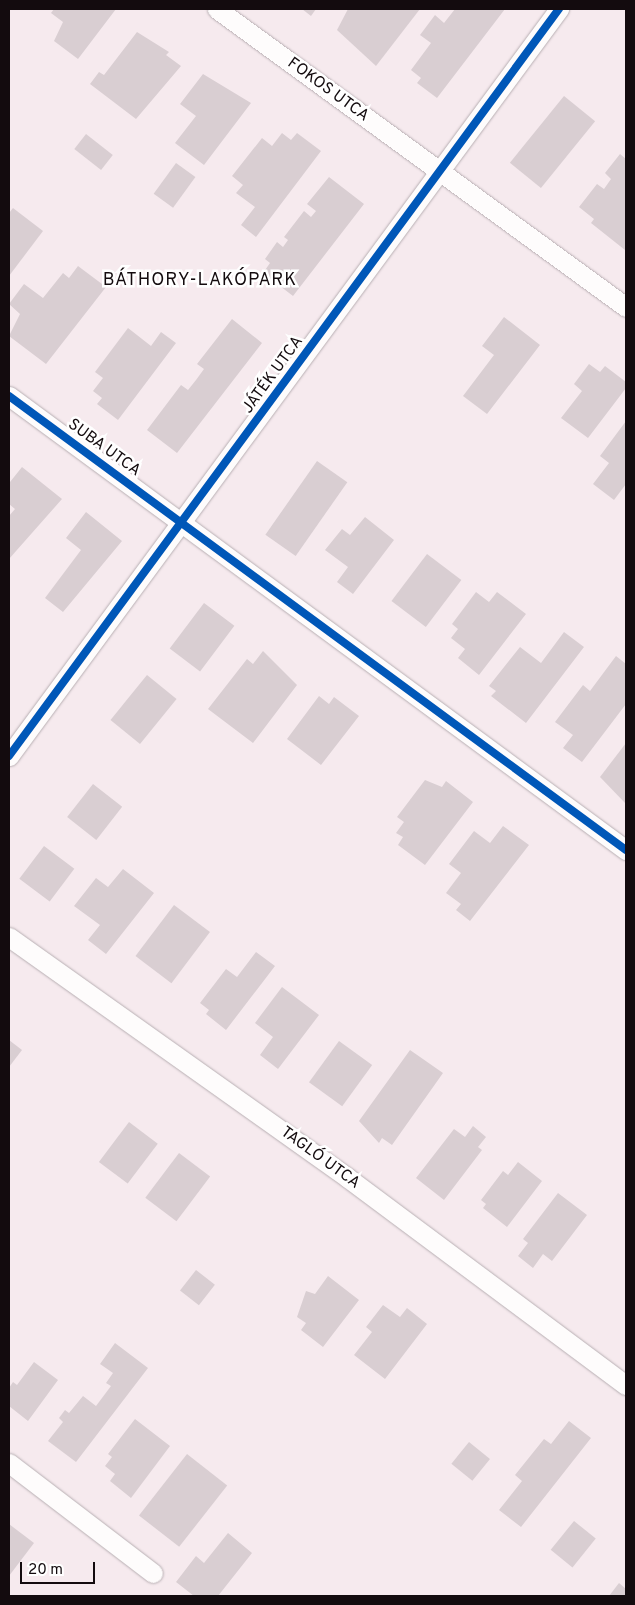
<!DOCTYPE html>
<html>
<head>
<meta charset="utf-8">
<style>
  body { margin:0 }
  #map { position:relative; width:635px; height:1605px; overflow:hidden; background:#f6eaee; font-family:Overpass,sans-serif }
  div>[style] { position:absolute }
  .building>* { inset:0; background:#d9ced2; transform-origin:0 0 }
  .roads { filter:drop-shadow(0 0 1px #b8afb3) drop-shadow(0 0 1px #b8afb3) }
  .minor>* { height:19px; margin:-9.5px; padding:0 9.5px; transform-origin:9.5px; border-radius:9.5px; background:#fefcfc }
  .cycleway>* { height:8px; margin:-4px; padding:0 4px; transform-origin:4px; border-radius:4px; background:#0057b8 }
  span { translate:-50% -50%; white-space:nowrap; text-align:center; line-height:1.15; -webkit-text-stroke:5px #fff; paint-order:stroke }
  .street-label { font-size:16px; color:#130b0e }
  .neighbourhood-label { font-size:18px; color:#130b0e; letter-spacing:1px }
  .frame { position:absolute; inset:0; border:10px solid #130b0e; pointer-events:none }
  .scale { position:absolute; left:20px; top:1562px; width:75px; height:22px; box-sizing:border-box; border:2px solid #130b0e; border-top:0; padding-left:6px; font-size:15px; line-height:18px; white-space:nowrap; color:#130b0e; -webkit-text-stroke:4px #fff; paint-order:stroke }
</style>
</head>
<body>
<div id="map">
  <div class="building">
    <div style="clip-path:polygon(54px 9px,116px 9px,78px 59px,54px 41px,63px 22px,51px 13px)"></div>
    <div style="clip-path:polygon(302px 9px,316px 9px,311px 16px)"></div>
    <div style="clip-path:polygon(348px 9px,420px 9px,376px 66px,337px 30px)"></div>
    <div style="clip-path:polygon(455px 9px,505px 9px,437px 98px,417px 83px,421px 78px,411px 70px,431px 43px,420px 35px,435px 15px,444px 23px)"></div>
    <div style="clip-path:polygon(137px 32px,169px 52px,166px 55px,181px 66px,136px 119px,90px 84px,99px 72px,104px 75px)"></div>
    <div style="clip-path:polygon(203px 74px,251px 103px,204px 165px,175px 143px,196px 116px,180px 104px)"></div>
    <div style="left:564px;top:96px;width:40px;height:86px;rotate:39deg"></div>
    <div style="clip-path:polygon(282px 133px,291px 140px,297px 133px,321px 151px,256px 237px,241px 225px,255px 207px,236px 193px,243px 185px,232px 176px,262px 138px,272px 146px)"></div>
    <div style="left:86px;top:134px;width:34px;height:19px;rotate:38deg"></div>
    <div style="clip-path:polygon(620px 154px,626px 159px,625px 250px,591px 223px,594px 219px,579px 207px,597px 184px,604px 189px,611px 179px,605px 173px)"></div>
    <div style="left:176px;top:163px;width:24px;height:38px;rotate:36deg"></div>
    <div style="clip-path:polygon(329px 177px,364px 204px,293px 296px,263px 273px,270px 263px,265px 259px,277px 242px,283px 247px,288px 240px,284px 237px,304px 211px,311px 217px,316px 211px,307px 204px)"></div>
    <div style="clip-path:polygon(13px 208px,43px 231px,9px 276px,9px 213px)"></div>
    <div style="clip-path:polygon(78px 266px,106px 287px,46px 364px,9px 336px,20px 314px,9px 304px,24px 284px,43px 298px,63px 273px,69px 278px)"></div>
    <div style="clip-path:polygon(504px 317px,540px 345px,487px 414px,463px 396px,494px 355px,482px 346px)"></div>
    <div style="clip-path:polygon(232px 319px,262px 343px,177px 453px,147px 430px,181px 385px,188px 390px,196px 380px,204px 369px,197px 364px)"></div>
    <div style="clip-path:polygon(128px 328px,151px 346px,161px 332px,176px 343px,118px 420px,97px 404px,102px 398px,93px 391px,103px 378px,95px 372px)"></div>
    <div style="clip-path:polygon(589px 364px,600px 372px,605px 366px,626px 382px,626px 388px,588px 438px,561px 418px,582px 391px,574px 384px)"></div>
    <div style="clip-path:polygon(626px 421px,626px 484px,614px 500px,593px 484px,609px 463px,600px 456px)"></div>
    <div style="left:317px;top:461px;width:37px;height:90px;rotate:35deg"></div>
    <div style="clip-path:polygon(22px 467px,62px 499px,9px 559px,9px 516px,15px 509px,9px 504px,10px 482px)"></div>
    <div style="clip-path:polygon(86px 512px,122px 541px,63px 612px,45px 598px,81px 550px,66px 538px)"></div>
    <div style="clip-path:polygon(365px 517px,394px 540px,353px 594px,337px 582px,348px 567px,325px 550px,342px 529px,350px 535px)"></div>
    <div style="left:427px;top:554px;width:43px;height:59px;rotate:37deg"></div>
    <div style="clip-path:polygon(476px 592px,489px 602px,497px 592px,526px 614px,479px 675px,458px 658px,465px 649px,451px 638px,458px 629px,452px 624px)"></div>
    <div style="left:204px;top:603px;width:38px;height:57px;rotate:37deg"></div>
    <div style="clip-path:polygon(564px 632px,584px 647px,526px 723px,491px 696px,496px 691px,489px 686px,520px 647px,541px 663px)"></div>
    <div style="clip-path:polygon(263px 651px,297px 685px,253px 743px,208px 709px,247px 659px,253px 664px)"></div>
    <div style="clip-path:polygon(616px 656px,626px 664px,626px 704px,582px 762px,563px 748px,573px 735px,555px 722px,583px 685px,590px 691px)"></div>
    <div style="left:147px;top:675px;width:38px;height:58px;rotate:39deg"></div>
    <div style="clip-path:polygon(319px 696px,329px 704px,334px 697px,359px 716px,321px 765px,287px 739px)"></div>
    <div style="clip-path:polygon(626px 743px,626px 804px,600px 777px)"></div>
    <div style="clip-path:polygon(425px 780px,442px 787px,446px 781px,473px 802px,425px 865px,398px 845px,403px 837px,396px 833px,404px 822px,397px 817px)"></div>
    <div style="left:93px;top:784px;width:37px;height:42px;rotate:38deg"></div>
    <div style="clip-path:polygon(503px 826px,529px 845px,470px 921px,456px 910px,461px 904px,446px 893px,461px 873px,449px 864px,474px 831px,490px 843px)"></div>
    <div style="left:44px;top:846px;width:38px;height:41px;rotate:37deg"></div>
    <div style="clip-path:polygon(123px 869px,154px 893px,106px 954px,88px 940px,100px 925px,74px 906px,96px 878px,108px 887px)"></div>
    <div style="left:174px;top:905px;width:45px;height:64px;rotate:37deg"></div>
    <div style="clip-path:polygon(256px 952px,275px 966px,226px 1030px,206px 1014px,209px 1010px,200px 1003px,226px 969px,237px 977px)"></div>
    <div style="clip-path:polygon(282px 987px,319px 1015px,278px 1069px,260px 1055px,273px 1037px,255px 1023px)"></div>
    <div style="clip-path:polygon(9px 1040px,22px 1050px,9px 1067px)"></div>
    <div style="left:339px;top:1041px;width:41px;height:51px;rotate:36deg"></div>
    <div style="clip-path:polygon(410px 1050px,443px 1073px,392px 1145px,382px 1138px,379px 1143px,359px 1121px)"></div>
    <div style="left:129px;top:1122px;width:36px;height:50px;rotate:37deg"></div>
    <div style="clip-path:polygon(473px 1126px,486px 1137px,478px 1147px,482px 1150px,444px 1200px,416px 1178px,454px 1129px,465px 1137px)"></div>
    <div style="left:179px;top:1153px;width:39px;height:56px;rotate:37deg"></div>
    <div style="clip-path:polygon(518px 1162px,542px 1181px,507px 1227px,483px 1208px,486px 1204px,481px 1200px,503px 1171px,508px 1175px)"></div>
    <div style="clip-path:polygon(558px 1193px,587px 1215px,552px 1261px,543px 1254px,533px 1268px,518px 1256px,528px 1243px,523px 1239px)"></div>
    <div style="left:196px;top:1270px;width:24px;height:26px;rotate:38deg"></div>
    <div style="clip-path:polygon(328px 1276px,359px 1300px,323px 1347px,301px 1330px,306px 1323px,297px 1317px,306px 1291px,315px 1294px)"></div>
    <div style="clip-path:polygon(383px 1305px,400px 1317px,407px 1308px,427px 1324px,385px 1379px,354px 1355px,372px 1332px,366px 1327px)"></div>
    <div style="clip-path:polygon(115px 1343px,148px 1368px,76px 1462px,48px 1441px,63px 1422px,59px 1418px,65px 1410px,69px 1413px,83px 1396px,96px 1406px,111px 1386px,106px 1383px,113px 1373px,100px 1364px)"></div>
    <div style="clip-path:polygon(34px 1362px,58px 1380px,28px 1421px,9px 1406px,9px 1388px,13px 1382px,17px 1385px)"></div>
    <div style="clip-path:polygon(135px 1419px,170px 1446px,131px 1498px,110px 1481px,115px 1474px,105px 1466px,112px 1457px,108px 1454px)"></div>
    <div style="clip-path:polygon(569px 1421px,591px 1438px,521px 1527px,499px 1510px,522px 1481px,515px 1475px,544px 1439px,551px 1444px)"></div>
    <div style="left:469px;top:1442px;width:27px;height:28px;rotate:39deg"></div>
    <div style="left:187px;top:1454px;width:51px;height:78px;rotate:38deg"></div>
    <div style="left:574px;top:1521px;width:28px;height:37px;rotate:39deg"></div>
    <div style="clip-path:polygon(9px 1524px,34px 1543px,9px 1576px)"></div>
    <div style="clip-path:polygon(228px 1533px,252px 1553px,218px 1596px,194px 1596px,176px 1582px,196px 1556px,204px 1563px)"></div>
    <div style="clip-path:polygon(619px 1583px,626px 1589px,626px 1596px,609px 1596px)"></div>
  </div>
  <div class="roads">
    <div class="minor">
      <div style="left:217px;top:9px;width:506px;rotate:36.08deg"></div>
      <div style="left:9px;top:396px;width:766px;rotate:36.35deg"></div>
      <div style="left:9px;top:756px;width:928px;rotate:-53.64deg"></div>
      <div style="left:9px;top:937px;width:416px;rotate:35.4deg"></div>
      <div style="left:348px;top:1178px;width:347px;rotate:36.7deg"></div>
      <div style="left:9px;top:1463px;width:181px;rotate:37.4deg"></div>
    </div>
  </div>
  <div class="cycleway">
    <div style="left:9px;top:396px;width:766px;rotate:36.35deg"></div>
    <div style="left:9px;top:756px;width:928px;rotate:-53.64deg"></div>
  </div>
  <div class="street-label">
    <span style="left:328px;top:90px;rotate:36deg">FOKOS UTCA</span>
    <span style="left:273px;top:375px;rotate:-54deg">JÁTÉK UTCA</span>
    <span style="left:104px;top:448px;rotate:36deg">SUBA UTCA</span>
    <span style="left:320px;top:1158px;rotate:36deg">TAGLÓ UTCA</span>
  </div>
  <div class="neighbourhood-label">
    <span style="left:200px;top:281px">BÁTHORY-LAKÓPARK</span>
  </div>
  <div class="frame"></div>
  <div class="scale">20 m</div>
</div>
</body>
</html>
